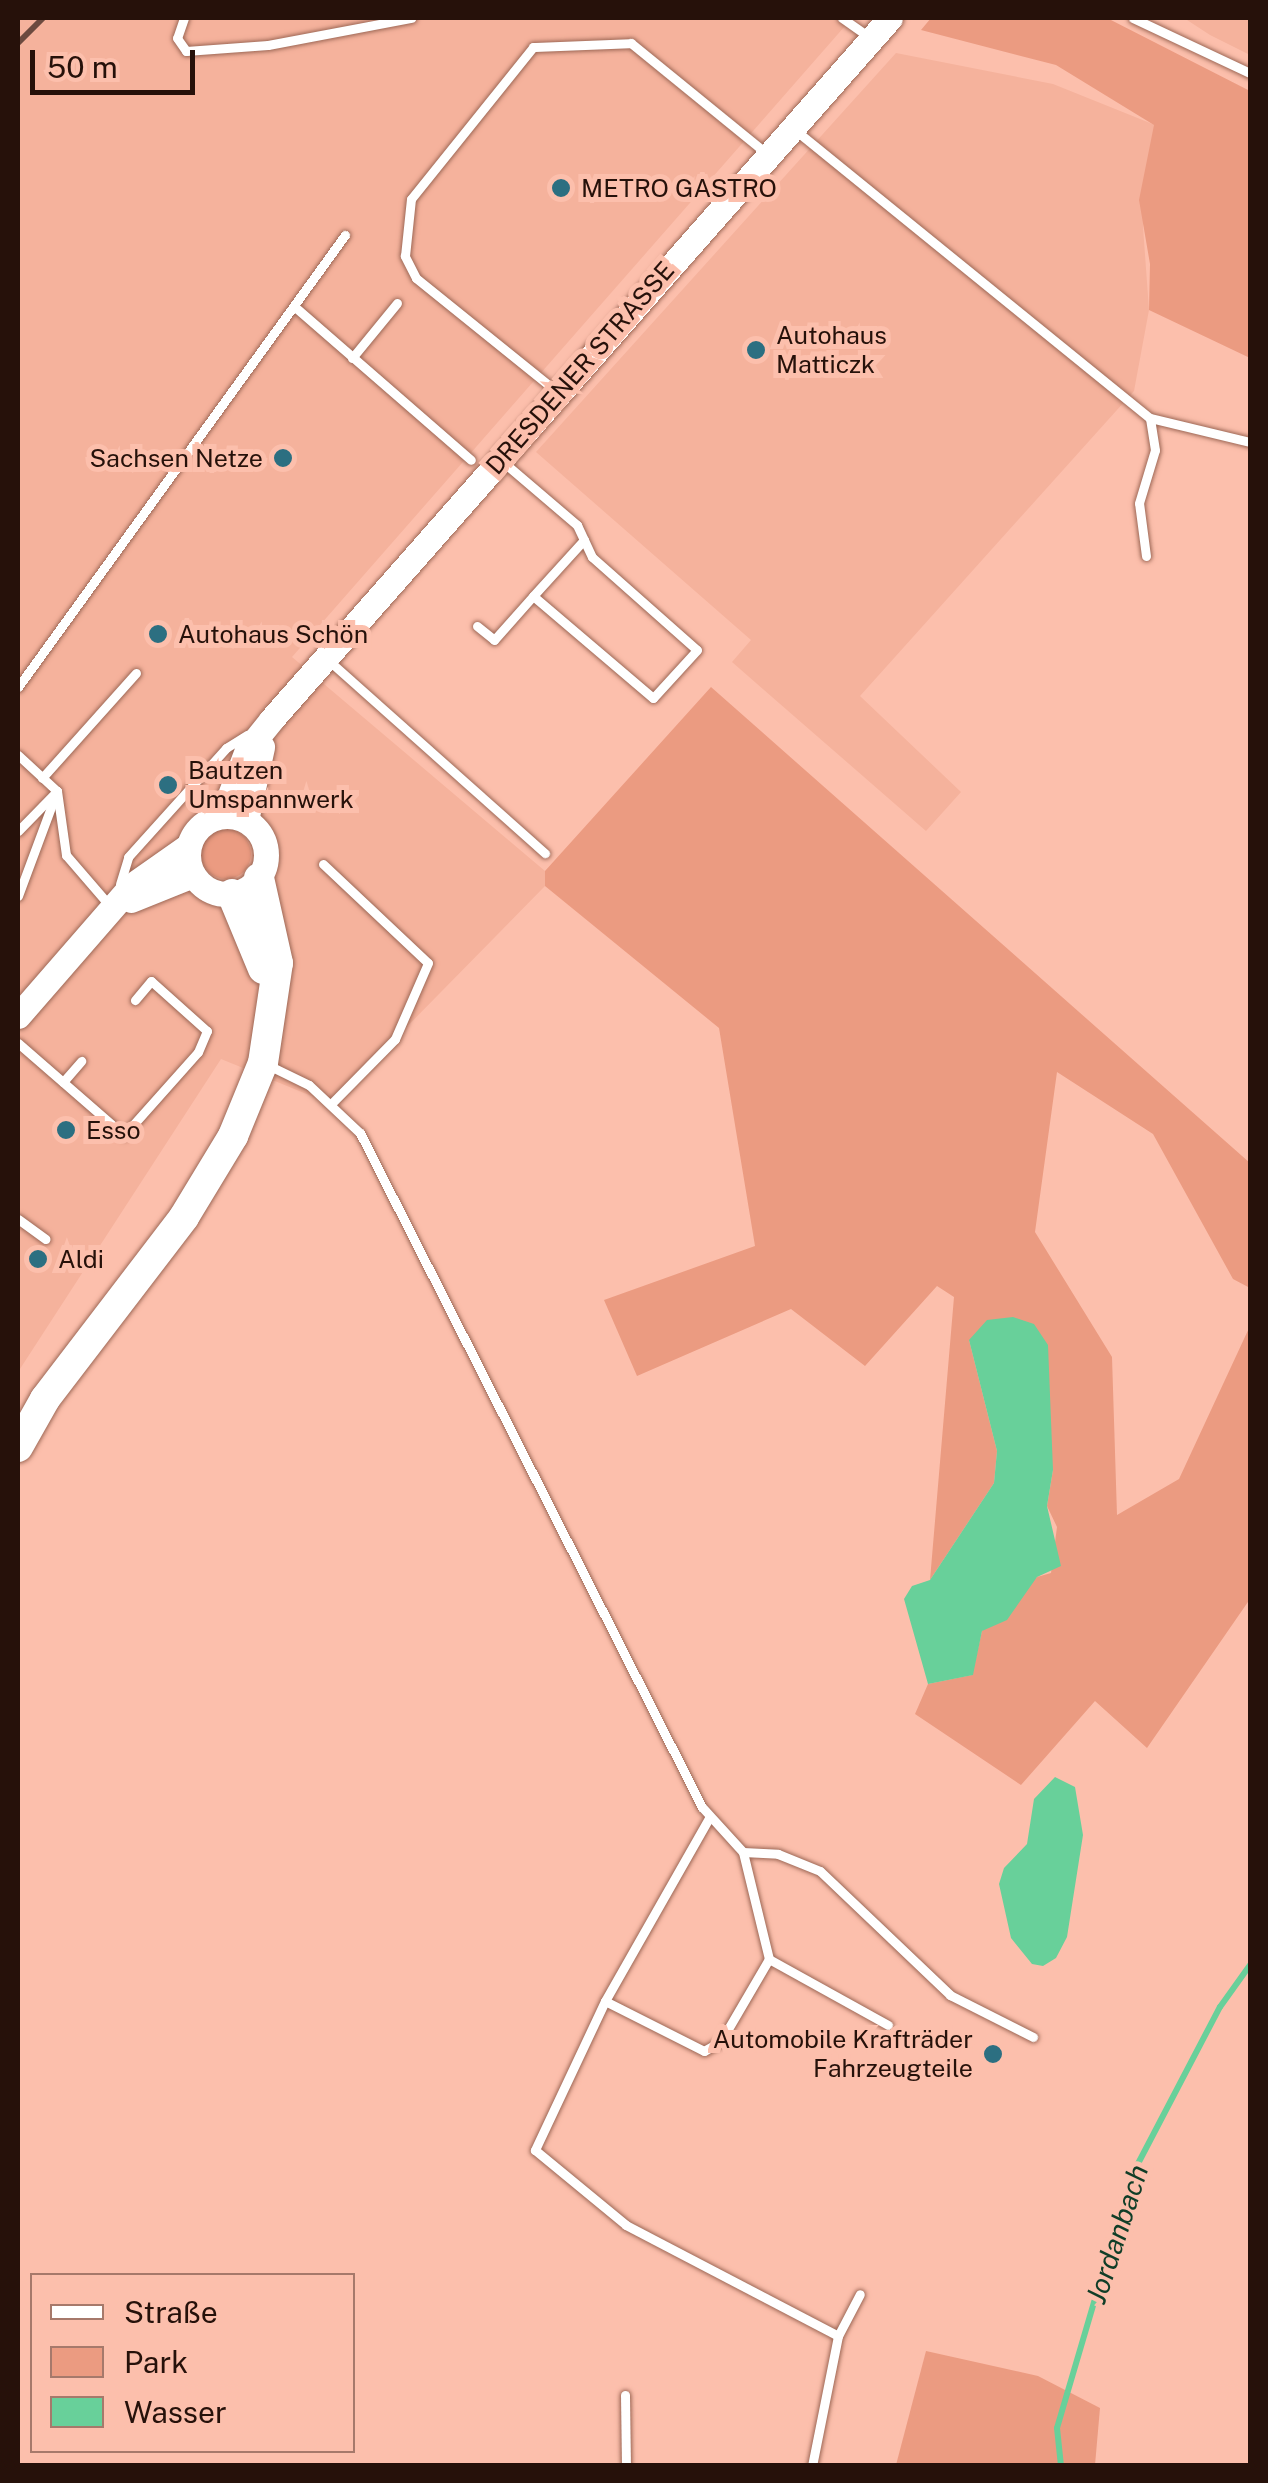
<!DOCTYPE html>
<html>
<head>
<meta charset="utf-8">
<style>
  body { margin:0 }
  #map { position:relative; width:1268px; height:2483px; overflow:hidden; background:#fcbfac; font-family:"Public Sans",sans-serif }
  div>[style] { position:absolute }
  .built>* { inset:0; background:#f5b29c }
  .green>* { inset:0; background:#eb9b81 }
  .round { border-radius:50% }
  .water>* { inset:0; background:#68d09a }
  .stream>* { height:6px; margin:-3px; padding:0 3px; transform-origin:3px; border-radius:3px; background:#68d09a }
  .roads { filter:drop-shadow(0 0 2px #9d6856) drop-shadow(0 0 2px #9d6856) }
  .service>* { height:9px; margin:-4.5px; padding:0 4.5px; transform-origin:4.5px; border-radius:4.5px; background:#fff }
  .secondary>* { height:25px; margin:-12.5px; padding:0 12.5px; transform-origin:12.5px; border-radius:12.5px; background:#fff }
  .secondary>.ring { margin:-12.5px; padding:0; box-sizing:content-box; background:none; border:25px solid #fff; border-radius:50% }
  .primary>* { height:30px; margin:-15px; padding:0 15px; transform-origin:15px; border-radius:15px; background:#fff }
  .rail>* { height:6px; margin:-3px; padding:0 3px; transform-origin:3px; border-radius:3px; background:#6c4a3f }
  .dots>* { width:28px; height:28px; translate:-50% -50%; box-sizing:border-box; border:5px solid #fcbfac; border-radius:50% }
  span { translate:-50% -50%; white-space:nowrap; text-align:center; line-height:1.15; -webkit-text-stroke:10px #fcbfac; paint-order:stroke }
  .poi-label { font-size:25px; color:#26110a }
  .left { translate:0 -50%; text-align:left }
  .right { translate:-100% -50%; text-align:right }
  .street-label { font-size:25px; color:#26110a }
  .water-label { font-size:28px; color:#103d27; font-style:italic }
  .frame { position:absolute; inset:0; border:20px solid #26110a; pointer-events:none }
  .legend { position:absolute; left:30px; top:2273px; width:325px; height:180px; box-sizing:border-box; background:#fcbfac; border:2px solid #a6796b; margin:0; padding:12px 18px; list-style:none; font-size:30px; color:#26110a }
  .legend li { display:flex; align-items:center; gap:20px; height:50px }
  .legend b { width:50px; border:2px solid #a6796b }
  .scale { position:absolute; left:30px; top:50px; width:165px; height:45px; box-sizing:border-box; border:5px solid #26110a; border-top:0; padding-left:12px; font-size:30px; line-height:35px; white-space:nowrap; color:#26110a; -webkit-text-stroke:8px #fcbfac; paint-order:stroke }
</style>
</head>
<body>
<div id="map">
  <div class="built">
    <div style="clip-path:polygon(18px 18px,852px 18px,292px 657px,545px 871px,545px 886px,331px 1104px,221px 1059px,18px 1372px)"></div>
    <div style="clip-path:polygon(1184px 18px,1250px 18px,1250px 55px,1210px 35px)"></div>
    <div style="clip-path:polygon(896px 53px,1053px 84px,1155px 125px,1143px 227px,1149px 310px,1134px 391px,860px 696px,961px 792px,926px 831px,732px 662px,751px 640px,536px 452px)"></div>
  </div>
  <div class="green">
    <div style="clip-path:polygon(931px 18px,1107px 18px,1250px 91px,1250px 358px,1149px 310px,1150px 264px,1139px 200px,1154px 125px,1056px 65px,921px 30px)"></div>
    <div style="clip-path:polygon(711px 687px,1250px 1163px,1250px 1288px,1233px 1279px,1153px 1134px,1057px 1072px,1035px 1232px,1112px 1357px,1117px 1515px,1179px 1479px,1250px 1326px,1250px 1599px,1147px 1748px,1095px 1701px,1021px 1785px,915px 1714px,928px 1684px,972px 1675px,982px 1631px,1037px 1577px,1051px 1573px,1057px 1527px,1047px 1506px,1053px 1470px,969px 1340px,997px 1451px,994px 1483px,930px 1580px,954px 1297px,937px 1286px,865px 1366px,791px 1309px,637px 1376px,604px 1300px,755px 1246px,719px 1028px,545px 886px,545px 871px)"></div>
    <div class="round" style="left:201px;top:829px;width:50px;height:50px"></div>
    <div style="clip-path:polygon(926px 2351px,1038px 2376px,1100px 2408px,1095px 2465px,896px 2465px)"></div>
  </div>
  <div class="water">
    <div style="clip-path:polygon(1013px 1317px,1034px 1324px,1048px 1345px,1053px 1470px,1047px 1506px,1061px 1566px,1037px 1577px,1007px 1620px,982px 1631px,973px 1675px,928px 1684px,904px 1599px,912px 1586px,930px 1580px,994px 1483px,997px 1451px,969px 1340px,987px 1320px)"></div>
    <div style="clip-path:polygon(1055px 1777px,1075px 1787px,1083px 1835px,1067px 1937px,1056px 1958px,1043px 1966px,1032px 1964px,1011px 1938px,999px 1884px,1004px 1868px,1027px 1844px,1034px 1799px)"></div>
  </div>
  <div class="stream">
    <div style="left:1061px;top:2466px;width:38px;rotate:-96deg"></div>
    <div style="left:1057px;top:2428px;width:262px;rotate:-73.6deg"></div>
    <div style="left:1131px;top:2177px;width:192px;rotate:-62.4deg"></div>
    <div style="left:1220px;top:2007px;width:52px;rotate:-54.5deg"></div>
  </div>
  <div class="roads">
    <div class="service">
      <div style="left:184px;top:18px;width:21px;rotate:109deg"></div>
      <div style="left:177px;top:38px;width:16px;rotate:55deg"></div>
      <div style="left:186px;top:51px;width:82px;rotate:-4.2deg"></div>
      <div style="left:268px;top:45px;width:146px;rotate:-10.7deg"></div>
      <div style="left:842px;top:18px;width:33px;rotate:35deg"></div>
      <div style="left:1133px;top:18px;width:129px;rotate:25.2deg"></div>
      <div style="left:794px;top:129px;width:459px;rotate:39.1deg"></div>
      <div style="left:1150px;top:418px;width:103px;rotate:13.5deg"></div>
      <div style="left:295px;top:307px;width:233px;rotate:41deg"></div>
      <div style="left:352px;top:358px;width:71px;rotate:-50.7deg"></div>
      <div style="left:556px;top:391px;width:180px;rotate:-141.1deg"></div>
      <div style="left:416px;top:278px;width:25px;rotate:-117deg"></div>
      <div style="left:405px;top:256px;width:57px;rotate:-84deg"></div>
      <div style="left:411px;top:199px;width:195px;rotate:-51.2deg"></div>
      <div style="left:533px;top:47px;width:98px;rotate:-2.3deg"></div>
      <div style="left:631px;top:43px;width:174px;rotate:39.2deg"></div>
      <div style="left:502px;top:461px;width:99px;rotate:40.5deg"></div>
      <div style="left:577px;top:525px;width:35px;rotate:65deg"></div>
      <div style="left:592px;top:557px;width:140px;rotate:41.5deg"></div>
      <div style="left:697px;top:650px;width:65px;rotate:132.5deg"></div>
      <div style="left:653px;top:698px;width:157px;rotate:-139.6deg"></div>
      <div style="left:533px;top:596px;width:76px;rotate:-47.7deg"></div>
      <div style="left:1146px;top:556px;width:53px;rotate:-97.5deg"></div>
      <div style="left:1139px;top:503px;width:55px;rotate:-73.2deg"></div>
      <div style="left:1155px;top:450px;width:32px;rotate:-99deg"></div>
      <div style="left:477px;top:626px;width:22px;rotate:39deg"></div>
      <div style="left:494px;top:640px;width:59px;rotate:-48.4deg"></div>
      <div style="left:327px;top:659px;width:292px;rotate:41.7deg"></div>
      <div style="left:18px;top:687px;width:558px;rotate:-54.12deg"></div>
      <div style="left:18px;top:755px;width:53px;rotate:42.7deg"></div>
      <div style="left:57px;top:791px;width:65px;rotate:82deg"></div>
      <div style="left:66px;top:855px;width:67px;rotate:49.2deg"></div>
      <div style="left:42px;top:778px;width:141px;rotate:-48.2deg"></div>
      <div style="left:18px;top:831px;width:56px;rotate:-45.7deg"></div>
      <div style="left:57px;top:791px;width:112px;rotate:110.4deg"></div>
      <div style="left:323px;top:864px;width:144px;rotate:43.3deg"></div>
      <div style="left:428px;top:963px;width:83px;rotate:113.5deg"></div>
      <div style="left:395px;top:1039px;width:91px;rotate:134.6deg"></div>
      <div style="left:120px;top:884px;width:28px;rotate:-73deg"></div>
      <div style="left:128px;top:857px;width:147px;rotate:-48deg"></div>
      <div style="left:226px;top:748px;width:25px;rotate:-32deg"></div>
      <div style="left:18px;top:1043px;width:140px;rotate:41deg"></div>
      <div style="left:124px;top:1135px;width:111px;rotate:-48.3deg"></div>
      <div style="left:198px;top:1052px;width:23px;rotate:-67deg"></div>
      <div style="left:207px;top:1031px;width:75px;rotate:-138.2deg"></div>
      <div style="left:151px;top:981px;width:25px;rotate:130deg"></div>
      <div style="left:270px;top:1066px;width:43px;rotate:26deg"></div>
      <div style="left:309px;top:1085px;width:70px;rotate:43.3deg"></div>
      <div style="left:360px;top:1133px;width:756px;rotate:63.1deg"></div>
      <div style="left:702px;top:1807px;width:61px;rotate:47.7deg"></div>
      <div style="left:63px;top:1082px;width:28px;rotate:-49deg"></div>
      <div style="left:18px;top:1219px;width:34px;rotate:36deg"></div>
      <div style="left:709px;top:1818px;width:210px;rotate:119.6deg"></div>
      <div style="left:605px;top:2001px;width:165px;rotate:115.2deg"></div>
      <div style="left:535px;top:2150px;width:118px;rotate:39.5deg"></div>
      <div style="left:626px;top:2225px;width:239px;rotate:27.6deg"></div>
      <div style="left:769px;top:1959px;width:136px;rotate:29deg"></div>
      <div style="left:605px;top:2001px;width:111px;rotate:26.8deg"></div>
      <div style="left:704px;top:2051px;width:20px;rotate:-30deg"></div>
      <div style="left:721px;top:2041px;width:95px;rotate:-59.7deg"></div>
      <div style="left:769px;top:1959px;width:110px;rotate:-103.7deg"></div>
      <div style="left:743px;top:1852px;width:35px;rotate:3deg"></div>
      <div style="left:778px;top:1854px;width:45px;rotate:22deg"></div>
      <div style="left:820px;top:1871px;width:180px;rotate:43.6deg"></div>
      <div style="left:950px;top:1995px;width:93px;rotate:26.8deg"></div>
      <div style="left:625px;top:2395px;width:71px;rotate:89.2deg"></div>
      <div style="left:812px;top:2466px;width:133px;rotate:-78.7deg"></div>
      <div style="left:838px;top:2336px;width:47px;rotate:-62.4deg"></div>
    </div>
    <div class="secondary">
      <div class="ring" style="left:188px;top:816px;width:53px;height:53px"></div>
      <div style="left:222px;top:816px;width:71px;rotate:-69.3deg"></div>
      <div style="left:247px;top:750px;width:38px;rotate:-51deg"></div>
      <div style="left:271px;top:720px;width:936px;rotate:-48.6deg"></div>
      <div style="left:246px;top:820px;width:75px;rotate:-77.6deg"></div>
      <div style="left:131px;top:900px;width:67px;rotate:-22deg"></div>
      <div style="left:18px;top:1016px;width:172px;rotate:-49deg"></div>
      <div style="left:131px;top:886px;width:70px;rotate:-35.1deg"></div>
    </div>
    <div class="primary">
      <div style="left:232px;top:894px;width:81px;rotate:67.5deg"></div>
      <div style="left:18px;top:1447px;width:55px;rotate:-60.6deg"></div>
      <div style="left:45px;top:1399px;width:229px;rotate:-52.6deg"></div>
      <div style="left:184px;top:1217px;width:95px;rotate:-58.8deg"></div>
      <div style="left:233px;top:1136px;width:79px;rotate:-67.7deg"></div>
      <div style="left:263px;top:1063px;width:101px;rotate:-81.5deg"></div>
      <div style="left:278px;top:963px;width:87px;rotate:-102.6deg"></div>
    </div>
  </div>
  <div class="rail">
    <div style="left:18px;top:43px;width:35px;rotate:-45deg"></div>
  </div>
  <div class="dots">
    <div style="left:561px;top:188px;background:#2c6f81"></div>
    <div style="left:756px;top:350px;background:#2c6f81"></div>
    <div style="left:283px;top:458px;background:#2c6f81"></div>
    <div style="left:158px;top:634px;background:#2c6f81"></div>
    <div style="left:168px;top:785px;background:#2c6f81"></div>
    <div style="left:66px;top:1130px;background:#2c6f81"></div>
    <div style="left:38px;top:1259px;background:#2c6f81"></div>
    <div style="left:993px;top:2054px;background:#2c6f81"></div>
  </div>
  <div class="poi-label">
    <span class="left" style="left:581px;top:188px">METRO GASTRO</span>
    <span class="left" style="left:776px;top:350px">Autohaus<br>Matticzk</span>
    <span class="right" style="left:263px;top:458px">Sachsen Netze</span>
    <span class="left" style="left:178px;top:634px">Autohaus Schön</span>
    <span class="left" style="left:188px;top:785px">Bautzen<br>Umspannwerk</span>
    <span class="left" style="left:86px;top:1130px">Esso</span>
    <span class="left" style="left:58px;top:1259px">Aldi</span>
    <span class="right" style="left:973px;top:2054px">Automobile Krafträder<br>Fahrzeugteile</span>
  </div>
  <div class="street-label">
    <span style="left:580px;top:368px;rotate:-49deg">DRESDENER STRASSE</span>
  </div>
  <div class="water-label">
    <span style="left:1117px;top:2234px;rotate:-72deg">Jordanbach</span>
  </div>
  <div class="frame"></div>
  <ul class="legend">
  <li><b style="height:12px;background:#fff"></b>Straße</li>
  <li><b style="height:28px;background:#eb9b81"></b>Park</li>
  <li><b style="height:28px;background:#68d09a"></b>Wasser</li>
  </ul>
  <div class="scale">50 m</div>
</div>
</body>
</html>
